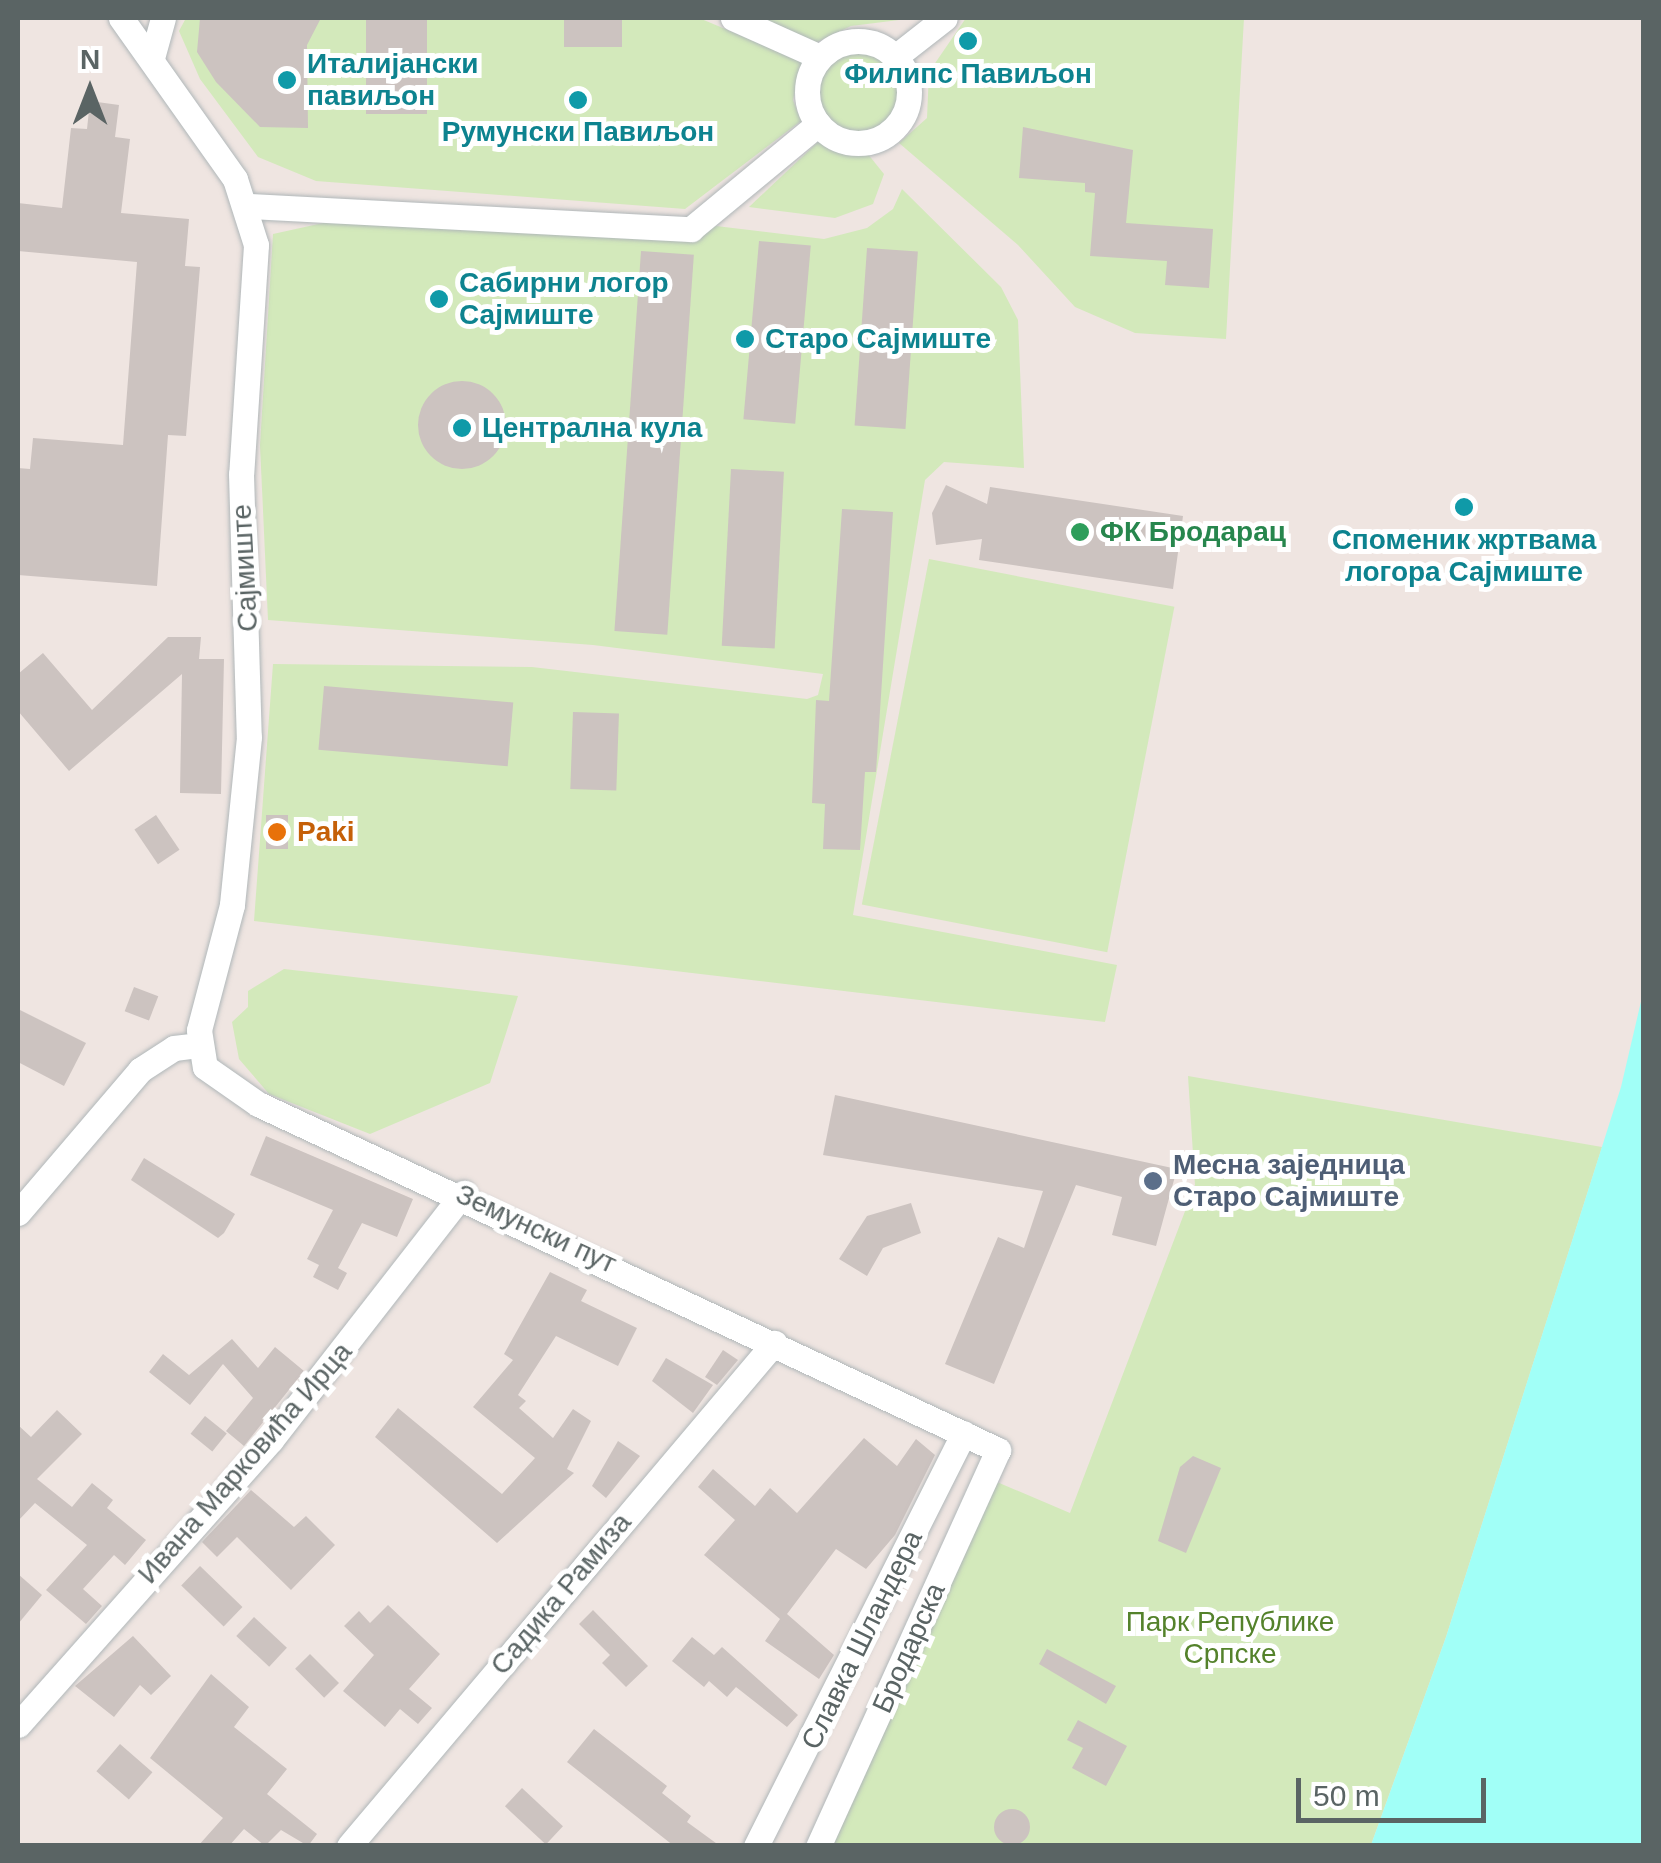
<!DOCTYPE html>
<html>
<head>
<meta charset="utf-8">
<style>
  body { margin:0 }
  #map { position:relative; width:1661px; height:1863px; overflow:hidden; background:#efe5e1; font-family:Arial,sans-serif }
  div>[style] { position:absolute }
  .green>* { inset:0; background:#d3e9bb; transform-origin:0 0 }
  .round { border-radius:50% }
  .water>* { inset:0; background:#a1fff7 }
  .building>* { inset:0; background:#ccc3c0; transform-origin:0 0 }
  .roads { filter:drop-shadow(0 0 2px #b0b7b9) drop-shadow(0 0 2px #b0b7b9) }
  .street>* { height:25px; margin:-12.5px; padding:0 12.5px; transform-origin:12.5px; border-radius:12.5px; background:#fff }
  .street>.ring { margin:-12.5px; padding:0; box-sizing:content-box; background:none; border:25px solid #fff; border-radius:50% }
  .dots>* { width:28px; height:28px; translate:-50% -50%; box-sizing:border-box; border:5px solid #fff; border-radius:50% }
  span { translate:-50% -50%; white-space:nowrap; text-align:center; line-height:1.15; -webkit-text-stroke:10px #fff; paint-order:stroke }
  .culture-label { font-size:28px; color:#0d838f; font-weight:700 }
  .left { translate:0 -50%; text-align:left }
  .leisure-label { font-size:28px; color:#27864d; font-weight:700 }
  .street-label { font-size:28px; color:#5a6464 }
  .food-label { font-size:28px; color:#c56008; font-weight:700 }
  .service-label { font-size:28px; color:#4e5e75; font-weight:700 }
  .park-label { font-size:28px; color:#54822b }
  .frame { position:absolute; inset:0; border:20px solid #5a6464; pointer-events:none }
  .north { position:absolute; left:40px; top:40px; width:100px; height:100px; -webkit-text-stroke:8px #fff; paint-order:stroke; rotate:0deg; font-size:28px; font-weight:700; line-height:40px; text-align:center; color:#5a6464 }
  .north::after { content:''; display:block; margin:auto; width:35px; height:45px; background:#5a6464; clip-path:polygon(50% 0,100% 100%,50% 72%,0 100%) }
  .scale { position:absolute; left:1296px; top:1778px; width:190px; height:45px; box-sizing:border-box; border:5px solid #5a6464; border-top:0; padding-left:12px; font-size:30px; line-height:35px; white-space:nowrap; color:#5a6464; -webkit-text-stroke:8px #fff; paint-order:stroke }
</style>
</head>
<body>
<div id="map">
  <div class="green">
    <div style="clip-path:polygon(186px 18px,699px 18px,802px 61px,793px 100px,801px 121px,685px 209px,316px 181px,258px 157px,200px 79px,179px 31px)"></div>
    <div style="clip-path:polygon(758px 18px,915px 18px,851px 26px,815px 43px)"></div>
    <div style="clip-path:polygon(966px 18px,1244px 18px,1226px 339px,1135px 333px,1075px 307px,1018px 245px,899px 143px,927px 118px,929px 72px)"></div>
    <div class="round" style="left:816px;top:50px;width:84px;height:84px"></div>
    <div style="clip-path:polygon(820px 140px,867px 153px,884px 174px,873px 204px,835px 218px,749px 207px)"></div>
    <div style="clip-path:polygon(902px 189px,1001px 287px,1018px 320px,1024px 468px,944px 462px,925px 480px,853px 915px,1117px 965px,1105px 1022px,254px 921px,273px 664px,532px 667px,807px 699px,818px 695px,823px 674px,593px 645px,268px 620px,260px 445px,273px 234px,332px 221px,686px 240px,716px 226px,824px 239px,867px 228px,893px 209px)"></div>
    <div style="left:929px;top:559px;width:250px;height:352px;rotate:11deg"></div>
    <div style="clip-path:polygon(284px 969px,518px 996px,490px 1083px,370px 1134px,269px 1094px,239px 1059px,232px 1022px,248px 1007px,248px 991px)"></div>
    <div style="clip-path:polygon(1188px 1076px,1602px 1147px,1446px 1637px,1371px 1845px,824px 1846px,997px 1482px,1070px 1513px,1195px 1185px)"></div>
  </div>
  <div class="water">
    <div style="clip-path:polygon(1643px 993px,1643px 1845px,1371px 1845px,1446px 1637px,1621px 1087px)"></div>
  </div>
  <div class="building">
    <div style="clip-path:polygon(200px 18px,321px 18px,307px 45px,308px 128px,260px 127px,216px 82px,197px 52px)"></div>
    <div style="left:366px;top:18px;width:61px;height:96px"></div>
    <div style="left:564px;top:18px;width:58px;height:29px"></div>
    <div style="clip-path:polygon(90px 101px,119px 105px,115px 137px,130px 139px,121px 213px,189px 219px,185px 266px,200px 267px,186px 436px,168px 435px,157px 586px,18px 575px,18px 468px,30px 469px,33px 438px,123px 445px,137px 262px,18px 251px,18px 203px,62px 208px,71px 128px,87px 129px)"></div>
    <div style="clip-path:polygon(1023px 127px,1133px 150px,1126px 223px,1213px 229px,1209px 288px,1165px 285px,1167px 261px,1090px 256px,1095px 193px,1085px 192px,1085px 183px,1019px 178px)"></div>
    <div style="left:759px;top:241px;width:52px;height:179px;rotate:5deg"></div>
    <div style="left:867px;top:248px;width:51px;height:178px;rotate:4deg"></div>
    <div style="left:641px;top:251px;width:53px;height:381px;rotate:4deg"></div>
    <div class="round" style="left:418px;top:381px;width:88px;height:88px"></div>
    <div style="left:731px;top:469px;width:53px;height:177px;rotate:3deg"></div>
    <div style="clip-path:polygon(946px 485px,987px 504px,990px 487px,1183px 516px,1173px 589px,979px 560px,982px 539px,936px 545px,932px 513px)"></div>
    <div style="clip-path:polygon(842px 509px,893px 512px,876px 772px,865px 772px,860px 850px,823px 849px,825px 804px,812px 803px,816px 700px,829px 701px)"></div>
    <div style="clip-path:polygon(168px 637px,201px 637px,199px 659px,224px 659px,221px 794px,180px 793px,182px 674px,69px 771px,18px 711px,18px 674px,43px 653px,92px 710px)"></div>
    <div style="left:324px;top:686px;width:190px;height:64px;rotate:5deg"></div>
    <div style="left:573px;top:712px;width:46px;height:77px;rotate:2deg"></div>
    <div style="left:156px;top:815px;width:42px;height:26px;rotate:56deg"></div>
    <div style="left:266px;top:815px;width:22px;height:34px"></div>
    <div style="left:134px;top:987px;width:26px;height:26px;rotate:21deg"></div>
    <div style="clip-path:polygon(18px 1009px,86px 1043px,64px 1086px,18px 1062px)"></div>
    <div style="clip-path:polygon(835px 1095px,1177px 1169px,1156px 1246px,1112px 1235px,1122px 1197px,1076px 1185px,994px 1384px,945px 1364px,998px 1237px,1024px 1248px,1043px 1191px,823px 1155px)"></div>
    <div style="clip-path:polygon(266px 1136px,413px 1199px,397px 1237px,362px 1223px,338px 1268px,347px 1273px,338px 1290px,313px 1277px,319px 1265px,307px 1259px,333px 1210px,250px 1175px)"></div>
    <div style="clip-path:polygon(144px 1158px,235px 1214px,224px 1233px,218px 1238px,131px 1180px)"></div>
    <div style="clip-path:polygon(911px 1203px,921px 1233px,883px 1248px,867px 1276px,839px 1259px,867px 1216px)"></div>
    <div style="clip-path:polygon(550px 1272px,587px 1290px,581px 1301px,637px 1328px,618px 1366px,556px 1336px,518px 1395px,526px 1401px,519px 1408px,553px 1438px,573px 1409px,591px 1421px,567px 1469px,574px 1473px,497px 1543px,375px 1437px,398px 1408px,502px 1494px,535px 1458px,473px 1407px,513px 1360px,504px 1354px)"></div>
    <div style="clip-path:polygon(232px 1339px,258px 1368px,275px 1347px,304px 1371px,244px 1446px,226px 1431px,253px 1398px,223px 1364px,190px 1405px,149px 1372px,163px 1354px,189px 1375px)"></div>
    <div style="clip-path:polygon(723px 1350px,738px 1360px,717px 1385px,705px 1377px)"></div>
    <div style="clip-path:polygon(666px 1358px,713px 1385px,693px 1413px,652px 1381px)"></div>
    <div style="clip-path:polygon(57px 1410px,82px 1434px,37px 1479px,72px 1507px,92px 1483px,113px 1500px,107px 1508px,146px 1540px,125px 1565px,114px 1555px,83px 1589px,102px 1606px,86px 1624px,46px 1590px,87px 1545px,35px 1503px,18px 1521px,18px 1425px,31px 1437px)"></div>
    <div style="left:205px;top:1416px;width:28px;height:23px;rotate:39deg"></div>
    <div style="clip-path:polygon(864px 1438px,897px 1466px,916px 1439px,935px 1455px,895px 1535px,866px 1569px,836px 1549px,787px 1614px,834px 1655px,819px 1679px,765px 1641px,780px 1619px,704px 1555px,735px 1520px,698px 1487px,713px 1469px,755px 1506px,770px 1488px,797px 1513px)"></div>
    <div style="clip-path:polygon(618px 1441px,640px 1456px,606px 1498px,592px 1486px)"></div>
    <div style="clip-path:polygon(1193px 1456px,1221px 1468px,1186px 1553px,1158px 1541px,1180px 1467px)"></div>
    <div style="clip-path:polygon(251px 1490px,294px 1527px,306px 1516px,335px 1545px,291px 1590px,237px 1537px,217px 1557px,202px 1542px)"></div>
    <div style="left:200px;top:1566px;width:59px;height:27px;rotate:44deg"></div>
    <div style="clip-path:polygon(18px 1574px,42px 1595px,18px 1624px)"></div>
    <div style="clip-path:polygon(388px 1605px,440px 1654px,409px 1689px,432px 1708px,418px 1724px,400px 1709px,385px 1727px,343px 1691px,374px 1655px,344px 1626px,359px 1611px,370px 1623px)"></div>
    <div style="clip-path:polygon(593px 1610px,648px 1666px,626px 1687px,602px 1663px,610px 1655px,579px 1624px)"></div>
    <div style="left:254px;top:1617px;width:45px;height:26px;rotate:43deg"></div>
    <div style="clip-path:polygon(133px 1636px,171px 1676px,151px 1695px,140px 1685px,114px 1717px,75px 1686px)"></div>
    <div style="clip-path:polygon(692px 1637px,714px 1655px,722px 1647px,798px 1715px,787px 1727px,736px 1687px,727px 1697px,709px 1681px,704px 1687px,672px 1661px)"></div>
    <div style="clip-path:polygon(1047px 1649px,1116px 1686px,1106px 1704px,1039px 1664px)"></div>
    <div style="left:310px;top:1654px;width:41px;height:21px;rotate:45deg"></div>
    <div style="clip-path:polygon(211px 1674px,249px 1707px,234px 1727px,287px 1769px,267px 1794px,317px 1834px,308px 1846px,281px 1830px,265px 1846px,244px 1829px,229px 1846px,198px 1846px,223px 1818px,150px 1758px)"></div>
    <div style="clip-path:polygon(1078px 1720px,1127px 1746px,1106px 1786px,1072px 1768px,1083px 1748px,1067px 1740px)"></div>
    <div style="clip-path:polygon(594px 1729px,667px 1786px,662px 1793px,691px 1816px,687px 1822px,720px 1846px,674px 1846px,567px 1762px)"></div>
    <div style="left:120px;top:1744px;width:43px;height:36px;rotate:41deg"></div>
    <div style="left:522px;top:1788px;width:56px;height:25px;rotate:43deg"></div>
    <div class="round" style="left:994px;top:1809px;width:36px;height:36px"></div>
  </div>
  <div class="roads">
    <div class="street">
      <div style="left:121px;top:18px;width:197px;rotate:54.7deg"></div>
      <div style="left:235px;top:179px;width:69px;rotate:72.3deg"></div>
      <div style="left:256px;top:245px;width:229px;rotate:93.7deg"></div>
      <div style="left:241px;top:474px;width:263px;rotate:88.3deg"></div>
      <div style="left:249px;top:737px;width:169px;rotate:95.8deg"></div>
      <div style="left:232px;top:905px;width:129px;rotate:104.8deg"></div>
      <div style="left:199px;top:1030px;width:37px;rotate:81deg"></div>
      <div style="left:205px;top:1067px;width:65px;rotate:34.9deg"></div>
      <div style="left:258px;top:1104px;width:817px;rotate:25.06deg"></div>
      <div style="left:998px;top:1450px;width:435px;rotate:114.4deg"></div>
      <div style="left:733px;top:18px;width:95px;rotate:24.1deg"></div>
      <div class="ring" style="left:807px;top:41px;width:77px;height:77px"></div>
      <div style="left:895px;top:57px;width:63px;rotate:-38deg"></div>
      <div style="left:152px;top:58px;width:41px;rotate:-74.6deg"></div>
      <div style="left:248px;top:206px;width:444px;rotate:3deg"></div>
      <div style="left:691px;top:229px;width:165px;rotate:-39.6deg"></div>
      <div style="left:18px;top:1213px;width:188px;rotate:-49.5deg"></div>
      <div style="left:140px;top:1070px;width:40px;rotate:-32.9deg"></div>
      <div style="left:174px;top:1048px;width:24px;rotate:-7deg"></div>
      <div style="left:18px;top:1725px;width:381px;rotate:-48.4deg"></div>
      <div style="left:271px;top:1440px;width:313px;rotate:-52.1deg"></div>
      <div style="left:349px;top:1846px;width:659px;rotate:-49.8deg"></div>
      <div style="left:756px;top:1846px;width:462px;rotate:-63.3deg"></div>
    </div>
  </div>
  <div class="dots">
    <div style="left:968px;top:41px;background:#0f9aa8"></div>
    <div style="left:287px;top:80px;background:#0f9aa8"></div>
    <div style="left:578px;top:100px;background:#0f9aa8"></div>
    <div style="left:439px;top:299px;background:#0f9aa8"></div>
    <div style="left:745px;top:339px;background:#0f9aa8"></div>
    <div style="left:462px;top:428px;background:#0f9aa8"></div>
    <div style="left:1464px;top:507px;background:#0f9aa8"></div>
    <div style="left:1080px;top:532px;background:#2e9e5b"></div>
    <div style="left:277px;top:832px;background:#e8710a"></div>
    <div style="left:1153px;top:1181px;background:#5c6f8a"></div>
  </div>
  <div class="culture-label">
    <span class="left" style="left:307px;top:80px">Италијански<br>павиљон</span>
    <span style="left:968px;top:74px">Филипс Павиљон</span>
    <span style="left:578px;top:132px">Румунски Павиљон</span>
    <span class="left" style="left:459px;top:299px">Сабирни логор<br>Сајмиште</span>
    <span class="left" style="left:765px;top:339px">Старо Сајмиште</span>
    <span class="left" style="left:482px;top:428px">Централна кула</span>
    <span style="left:1464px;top:556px">Споменик жртвама<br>логора Сајмиште</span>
  </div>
  <div class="leisure-label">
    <span class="left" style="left:1100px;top:532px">ФК Бродарац</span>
  </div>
  <div class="street-label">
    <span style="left:245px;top:568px;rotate:-93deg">Сајмиште</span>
    <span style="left:536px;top:1229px;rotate:25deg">Земунски пут</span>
    <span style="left:245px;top:1463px;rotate:-49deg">Ивана Марковића Ирца</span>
    <span style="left:561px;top:1594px;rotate:-50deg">Садика Рамиза</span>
    <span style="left:862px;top:1640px;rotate:-64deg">Славка Шландера</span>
    <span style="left:909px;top:1648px;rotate:-66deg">Бродарска</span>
  </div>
  <div class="food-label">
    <span class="left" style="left:297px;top:832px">Paki</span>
  </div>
  <div class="service-label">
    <span class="left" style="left:1173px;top:1181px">Месна заједница<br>Старо Сајмиште</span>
  </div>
  <div class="park-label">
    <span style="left:1230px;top:1638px">Парк Републике<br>Српске</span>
  </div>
  <div class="frame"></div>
  <div class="north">N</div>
  <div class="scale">50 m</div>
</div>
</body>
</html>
